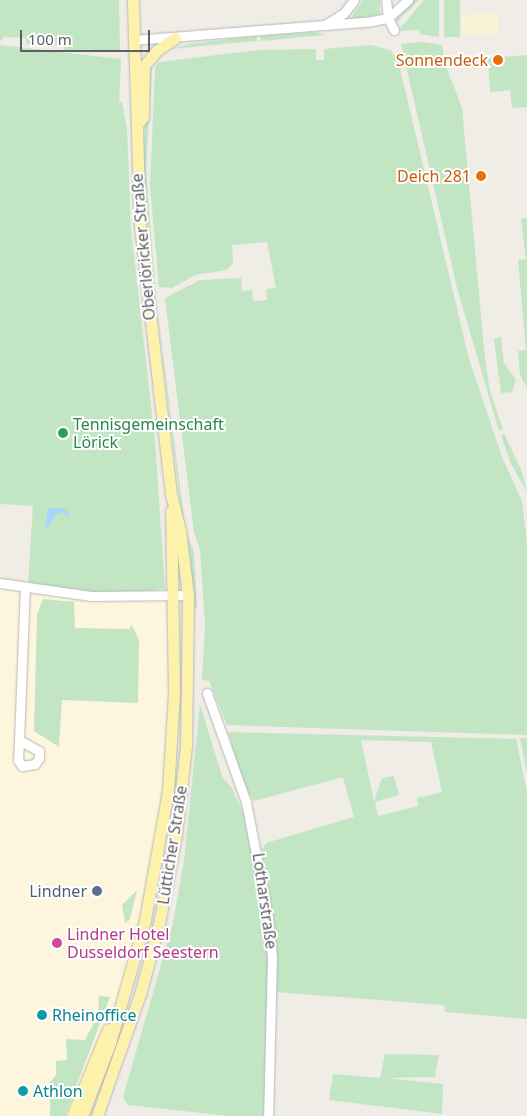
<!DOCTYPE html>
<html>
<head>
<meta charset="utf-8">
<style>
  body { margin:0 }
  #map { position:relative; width:527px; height:1116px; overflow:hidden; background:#efede5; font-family:"Noto Sans",sans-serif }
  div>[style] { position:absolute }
  .commercial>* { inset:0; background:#fdf6dc }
  .green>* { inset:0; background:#c2e6c3; transform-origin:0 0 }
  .sand>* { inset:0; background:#faf2d5; transform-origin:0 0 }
  .water>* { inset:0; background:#a7d6fd }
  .roads { filter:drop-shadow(0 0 1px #b5b7bc) drop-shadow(0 0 1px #b5b7bc) }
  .minor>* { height:9px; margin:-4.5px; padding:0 4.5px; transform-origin:4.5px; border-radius:4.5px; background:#fff }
  .major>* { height:11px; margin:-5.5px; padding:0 5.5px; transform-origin:5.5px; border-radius:5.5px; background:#fdf2ac }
  .dots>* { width:14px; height:14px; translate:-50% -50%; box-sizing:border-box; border:2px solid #fff; border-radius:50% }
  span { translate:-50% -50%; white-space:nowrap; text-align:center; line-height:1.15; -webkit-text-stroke:4px #fff; paint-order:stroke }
  .food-label { font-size:16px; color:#c56008 }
  .right { translate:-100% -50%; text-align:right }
  .street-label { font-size:16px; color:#5d6065 }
  .leisure-label { font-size:16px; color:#27864d }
  .left { translate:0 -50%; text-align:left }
  .service-label { font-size:16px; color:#4e5e75 }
  .hotel-label { font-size:16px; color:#b23c85 }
  .culture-label { font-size:16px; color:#0d838f }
  .scale { position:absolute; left:20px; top:30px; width:130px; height:22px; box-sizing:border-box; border:2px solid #5d6065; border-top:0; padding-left:6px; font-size:15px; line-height:18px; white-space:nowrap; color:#5d6065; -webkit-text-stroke:4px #fff; paint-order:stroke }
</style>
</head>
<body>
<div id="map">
  <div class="commercial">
    <div style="clip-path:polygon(0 584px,161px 598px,172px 609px,165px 790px,150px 874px,125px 983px,71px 1116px,0 1116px)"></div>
  </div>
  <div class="green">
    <div style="clip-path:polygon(0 0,119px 0,120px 52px,80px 52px,64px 50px,63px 45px,27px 44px,26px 38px,4px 37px,0 41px)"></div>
    <div style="clip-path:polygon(363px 0,380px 0,380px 14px,356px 19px,352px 16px)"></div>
    <div style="clip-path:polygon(413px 0,419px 0,396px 23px,397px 17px)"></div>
    <div style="clip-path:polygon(424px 0,439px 0,439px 37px,420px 34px,419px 30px,398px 31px)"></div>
    <div style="left:444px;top:0;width:16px;height:37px"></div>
    <div style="clip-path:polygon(314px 32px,326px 35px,261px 41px,260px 36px)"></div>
    <div style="clip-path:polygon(256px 36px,257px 41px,172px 49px,188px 44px)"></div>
    <div style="clip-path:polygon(422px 42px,442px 45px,446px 66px,462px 108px,485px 359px,490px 391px,503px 429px,499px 431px,457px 288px,401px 44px)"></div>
    <div style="clip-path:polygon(0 45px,121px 59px,119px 102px,122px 102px,127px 129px,131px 229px,155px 441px,165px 588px,142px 592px,90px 592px,28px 583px,33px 506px,0 504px)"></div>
    <div style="clip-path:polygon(371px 45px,390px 50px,398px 60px,469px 359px,502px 457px,522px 501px,527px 543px,527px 735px,227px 725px,209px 681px,202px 679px,205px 624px,200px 550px,194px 532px,165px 298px,200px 280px,241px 278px,242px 291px,252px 290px,253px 301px,267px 300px,266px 289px,276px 288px,267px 242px,232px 245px,233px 263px,227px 270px,195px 275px,172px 288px,159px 287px,150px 187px,155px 68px,159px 62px,258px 50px,316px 49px,316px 60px,324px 60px,324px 49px)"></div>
    <div style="clip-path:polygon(527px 55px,527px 107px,512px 108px,510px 90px,490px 92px,488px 58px)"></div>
    <div style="clip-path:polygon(152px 62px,146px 171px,155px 284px,152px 281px,143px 171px,146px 78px)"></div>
    <div style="clip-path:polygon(527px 218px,527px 388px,520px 375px,518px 351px,526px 350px,518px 260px,526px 259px,521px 219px)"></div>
    <div style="clip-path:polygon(156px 300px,186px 533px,194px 552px,197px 608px,193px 608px)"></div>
    <div style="clip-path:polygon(501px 337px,504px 363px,516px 380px,512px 392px,501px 393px,494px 339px)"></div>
    <div style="clip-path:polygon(504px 433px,522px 472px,527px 492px,510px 462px,501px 435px)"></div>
    <div style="clip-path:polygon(43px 599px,74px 602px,75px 628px,130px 629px,131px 624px,139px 640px,138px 703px,62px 700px,59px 747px,34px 731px,37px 614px)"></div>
    <div style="clip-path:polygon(200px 704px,222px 776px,232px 788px,254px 838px,270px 967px,268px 1116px,229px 1116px,128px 1105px,123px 1097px,173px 923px,184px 860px)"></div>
    <div style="clip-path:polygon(evenodd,228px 732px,516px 739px,527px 792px,527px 1019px,445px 1012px,444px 1005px,275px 992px,260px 853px,266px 843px,354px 817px,343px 777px,254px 801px,244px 785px,228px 732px,361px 740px,431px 742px,442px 792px,417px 798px,418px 806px,378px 816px,375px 802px,399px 795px,394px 776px,382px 778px,374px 801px,361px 740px)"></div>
    <div style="clip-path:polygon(520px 738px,527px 738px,527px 773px)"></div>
    <div style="clip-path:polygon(137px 890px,130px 919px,125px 923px,122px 905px)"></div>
    <div style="clip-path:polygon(99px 996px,110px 997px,65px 1116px,50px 1116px,50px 1082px,56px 1075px,56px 1061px,67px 1060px,66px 1039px,85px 1040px,98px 1015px)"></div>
    <div style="clip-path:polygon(385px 1054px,439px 1055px,435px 1077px,386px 1078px,443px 1084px,442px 1114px,329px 1100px,333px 1074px,380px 1078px)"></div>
  </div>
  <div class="sand">
    <div style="left:497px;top:12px;width:21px;height:36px;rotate:85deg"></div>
  </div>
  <div class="water">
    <div style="clip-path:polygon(48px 508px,60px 508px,69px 512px,68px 517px,62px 512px,57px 514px,45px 531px)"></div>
  </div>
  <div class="roads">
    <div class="minor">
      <div style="left:326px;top:24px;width:21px;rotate:-31deg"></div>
      <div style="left:344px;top:13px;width:16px;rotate:-52deg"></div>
      <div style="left:394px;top:30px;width:13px;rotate:-117deg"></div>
      <div style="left:388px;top:18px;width:27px;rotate:-42deg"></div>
      <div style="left:133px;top:40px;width:240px;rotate:-4.5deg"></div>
      <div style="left:372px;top:21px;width:16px;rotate:-11deg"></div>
      <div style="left:388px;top:18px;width:18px;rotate:-96deg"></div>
      <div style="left:0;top:583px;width:92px;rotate:8.1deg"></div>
      <div style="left:91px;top:596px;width:97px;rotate:-0.6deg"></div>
      <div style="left:207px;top:693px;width:116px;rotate:70.3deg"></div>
      <div style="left:246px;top:802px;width:117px;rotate:79.2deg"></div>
      <div style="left:268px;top:917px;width:40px;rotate:84.3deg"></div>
      <div style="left:272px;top:957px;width:159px;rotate:91.4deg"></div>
      <div style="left:19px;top:740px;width:153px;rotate:-87.8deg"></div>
      <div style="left:19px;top:740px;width:23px;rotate:29deg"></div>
      <div style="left:39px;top:751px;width:7px;rotate:90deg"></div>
      <div style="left:39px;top:758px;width:7px;rotate:124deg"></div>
      <div style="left:35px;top:764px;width:13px;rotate:171deg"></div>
      <div style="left:22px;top:766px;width:7px;rotate:-124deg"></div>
      <div style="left:18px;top:760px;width:20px;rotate:-87deg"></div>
    </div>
    <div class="major">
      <div style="left:137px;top:125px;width:10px;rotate:-53deg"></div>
      <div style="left:143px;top:117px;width:51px;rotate:-88.9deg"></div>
      <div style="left:144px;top:66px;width:19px;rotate:-51deg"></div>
      <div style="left:156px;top:51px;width:23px;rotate:-34deg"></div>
      <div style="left:72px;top:1116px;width:94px;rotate:-67.5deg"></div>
      <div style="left:82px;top:1116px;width:78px;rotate:-69deg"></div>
      <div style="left:110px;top:1043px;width:128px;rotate:-74.1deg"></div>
      <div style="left:145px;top:920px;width:131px;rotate:-79.9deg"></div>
      <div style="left:168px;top:791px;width:97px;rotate:-86.5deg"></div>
      <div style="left:174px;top:694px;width:183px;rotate:-90.9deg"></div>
      <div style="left:97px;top:1116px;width:133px;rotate:-70.6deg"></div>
      <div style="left:141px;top:991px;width:69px;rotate:-75deg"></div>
      <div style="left:159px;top:924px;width:92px;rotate:-79.3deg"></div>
      <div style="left:176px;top:834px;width:89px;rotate:-83.5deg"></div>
      <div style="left:186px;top:746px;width:151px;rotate:-89.2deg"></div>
      <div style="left:188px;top:595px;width:65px;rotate:-97deg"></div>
      <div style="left:180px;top:530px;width:37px;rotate:-104deg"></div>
      <div style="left:171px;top:494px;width:270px;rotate:-96.6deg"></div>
      <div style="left:140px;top:226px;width:226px;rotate:-91.8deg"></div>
    </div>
  </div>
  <div class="dots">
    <div style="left:498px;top:60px;background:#e8710a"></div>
    <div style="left:481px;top:176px;background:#e8710a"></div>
    <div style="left:63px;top:433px;background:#2e9e5b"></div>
    <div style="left:97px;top:891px;background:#5c6f8a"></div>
    <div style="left:57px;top:943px;background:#d1479c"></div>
    <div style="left:42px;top:1015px;background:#0f9aa8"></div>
    <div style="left:23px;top:1091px;background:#0f9aa8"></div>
  </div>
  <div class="food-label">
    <span class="right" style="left:488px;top:60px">Sonnendeck</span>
    <span class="right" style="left:471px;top:176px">Deich 281</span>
  </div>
  <div class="street-label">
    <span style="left:143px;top:247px;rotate:-95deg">Oberlöricker Straße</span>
    <span style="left:172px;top:845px;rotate:-81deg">Lütticher Straße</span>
    <span style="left:265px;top:901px;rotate:82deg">Lotharstraße</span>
  </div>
  <div class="leisure-label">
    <span class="left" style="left:73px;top:433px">Tennisgemeinschaft<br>Lörick</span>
  </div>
  <div class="service-label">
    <span class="right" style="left:87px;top:891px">Lindner</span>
  </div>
  <div class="hotel-label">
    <span class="left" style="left:67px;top:943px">Lindner Hotel<br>Dusseldorf Seestern</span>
  </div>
  <div class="culture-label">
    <span class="left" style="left:52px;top:1015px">Rheinoffice</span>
    <span class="left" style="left:33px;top:1091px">Athlon</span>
  </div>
  <div class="scale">100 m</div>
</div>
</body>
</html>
